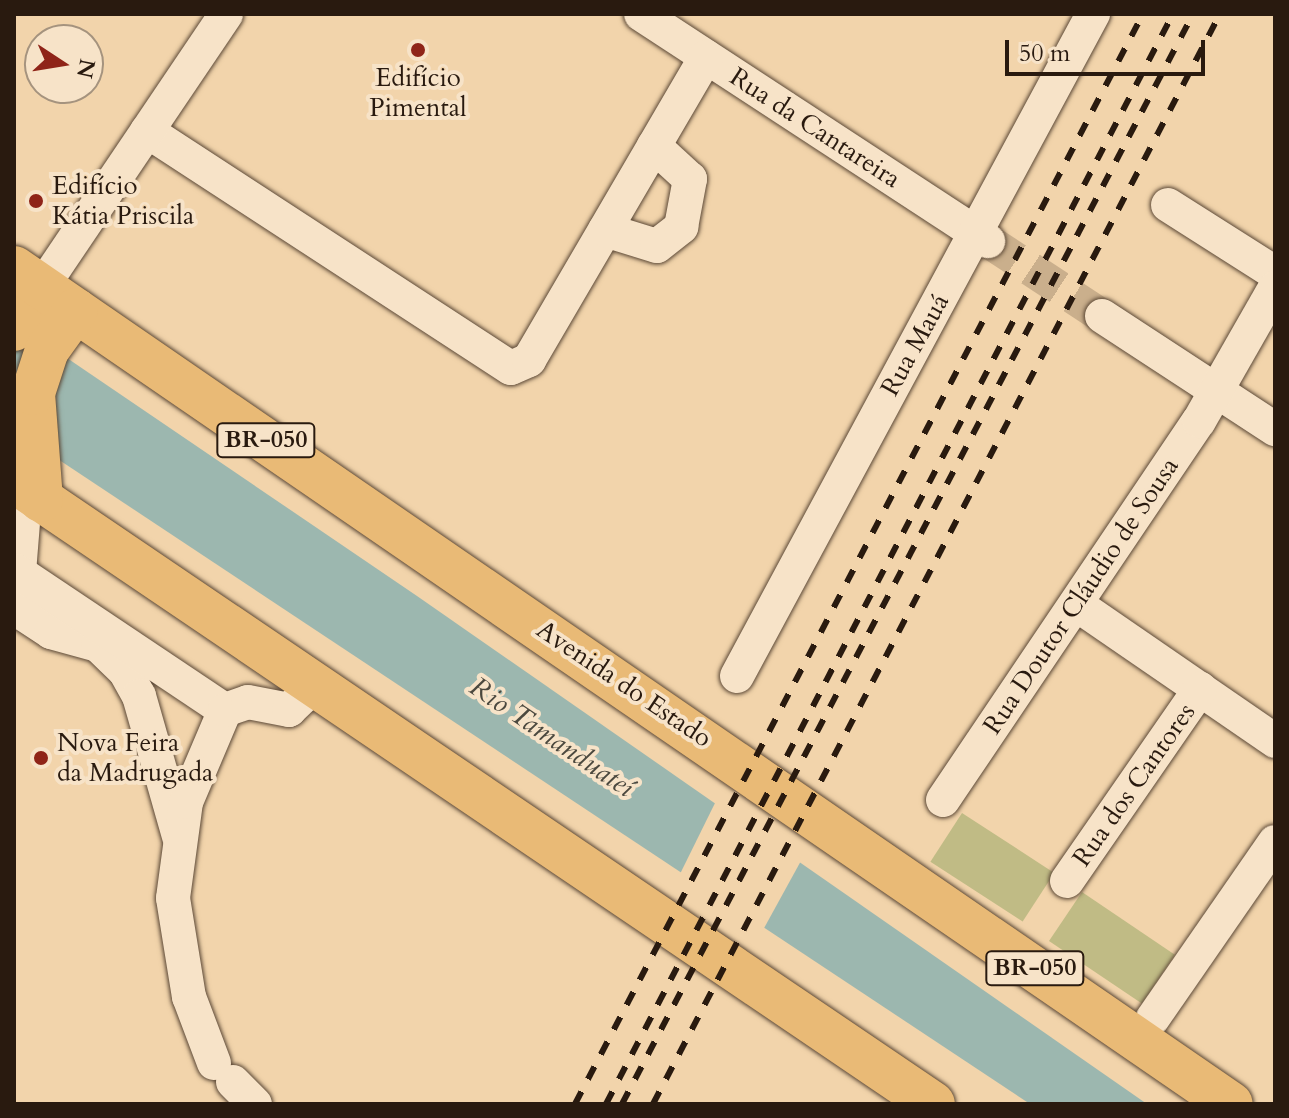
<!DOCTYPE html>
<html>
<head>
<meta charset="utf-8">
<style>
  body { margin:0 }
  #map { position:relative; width:1289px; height:1118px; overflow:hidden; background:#f2d4ab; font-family:Cardo,serif }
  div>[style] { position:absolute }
  .green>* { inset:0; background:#c0bb85; transform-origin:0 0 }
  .water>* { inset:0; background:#9cb7af }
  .pier>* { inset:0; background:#f2d4ab }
  .minor-tunnel>* { height:34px; margin-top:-17px; transform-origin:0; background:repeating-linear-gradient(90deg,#caaf8c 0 34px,transparent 0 51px) }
  .roads { filter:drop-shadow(0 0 2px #5b4836) drop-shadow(0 0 2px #5b4836) }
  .minor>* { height:34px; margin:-17px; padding:0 17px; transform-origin:17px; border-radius:17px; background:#f7e3c8 }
  .major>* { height:42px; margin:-21px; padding:0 21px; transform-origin:21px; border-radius:21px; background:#e9ba76 }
  .highway>* { height:44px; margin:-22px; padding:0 22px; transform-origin:22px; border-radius:22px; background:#e9ba76 }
  .rail>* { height:6px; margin-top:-3px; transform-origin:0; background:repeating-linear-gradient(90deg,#291a0f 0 14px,transparent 0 28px) }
  .dots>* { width:22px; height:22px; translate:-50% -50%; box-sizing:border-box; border:4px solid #f7e3c8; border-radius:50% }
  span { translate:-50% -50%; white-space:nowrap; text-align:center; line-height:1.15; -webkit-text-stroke:8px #f7e3c8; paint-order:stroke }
  .shield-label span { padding:2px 6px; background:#f7e3c8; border:2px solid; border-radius:6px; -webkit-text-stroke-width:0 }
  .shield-label { font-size:24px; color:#291a0f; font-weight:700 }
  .poi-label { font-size:26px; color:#291a0f }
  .left { translate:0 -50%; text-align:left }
  .street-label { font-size:26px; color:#291a0f }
  .water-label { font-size:28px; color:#4c493f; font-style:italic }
  .frame { position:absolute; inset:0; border:16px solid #291a0f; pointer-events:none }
  .north { position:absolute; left:24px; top:24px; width:80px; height:80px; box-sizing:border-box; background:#f7e3c8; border:2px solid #a5937e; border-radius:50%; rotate:102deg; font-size:22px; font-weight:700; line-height:32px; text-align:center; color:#291a0f }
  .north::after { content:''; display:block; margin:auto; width:28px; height:36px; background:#8f2418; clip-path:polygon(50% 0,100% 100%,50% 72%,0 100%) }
  .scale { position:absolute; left:1005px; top:40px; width:200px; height:36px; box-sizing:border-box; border:4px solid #291a0f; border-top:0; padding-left:10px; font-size:24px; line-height:28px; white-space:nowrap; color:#291a0f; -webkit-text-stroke:6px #f7e3c8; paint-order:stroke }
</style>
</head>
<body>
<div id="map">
  <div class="green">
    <div style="left:962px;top:813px;width:110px;height:58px;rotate:33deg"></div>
    <div style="left:1082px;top:892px;width:112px;height:59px;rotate:34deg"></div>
  </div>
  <div class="water">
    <div style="clip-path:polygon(14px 322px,417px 596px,1147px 1104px,1030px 1104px,14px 430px)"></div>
  </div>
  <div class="pier">
    <div style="clip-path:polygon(717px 799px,802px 859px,763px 930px,680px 874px)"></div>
  </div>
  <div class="minor-tunnel">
    <div style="left:988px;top:241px;width:136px;rotate:33.3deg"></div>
  </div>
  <div class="roads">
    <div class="minor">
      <div style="left:641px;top:14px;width:415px;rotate:33.2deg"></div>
      <div style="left:147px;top:131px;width:434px;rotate:33.1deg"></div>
      <div style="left:511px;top:368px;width:20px;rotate:-24deg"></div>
      <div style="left:529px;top:360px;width:351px;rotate:-59.7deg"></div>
      <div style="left:1168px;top:205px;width:127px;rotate:32.4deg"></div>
      <div style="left:605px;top:230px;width:54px;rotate:17.1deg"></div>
      <div style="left:657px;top:246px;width:31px;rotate:-38deg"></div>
      <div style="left:681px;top:227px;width:49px;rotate:-79.4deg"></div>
      <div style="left:690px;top:179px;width:49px;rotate:-137.5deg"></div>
      <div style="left:42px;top:287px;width:329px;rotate:-56deg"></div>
      <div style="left:1102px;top:316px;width:207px;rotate:33.2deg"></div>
      <div style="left:25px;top:498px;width:111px;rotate:94.6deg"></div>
      <div style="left:16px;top:609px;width:42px;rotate:33.3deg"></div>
      <div style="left:51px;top:632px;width:49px;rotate:15.5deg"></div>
      <div style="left:98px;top:645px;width:37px;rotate:44deg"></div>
      <div style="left:125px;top:671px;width:29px;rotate:61deg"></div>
      <div style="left:139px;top:696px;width:146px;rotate:74.1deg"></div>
      <div style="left:17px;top:571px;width:250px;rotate:33.8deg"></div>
      <div style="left:1076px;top:604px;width:242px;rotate:34.5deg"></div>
      <div style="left:737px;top:676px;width:752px;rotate:-61.73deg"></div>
      <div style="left:943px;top:800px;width:457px;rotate:-56deg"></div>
      <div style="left:1199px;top:421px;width:153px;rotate:-60.3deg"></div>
      <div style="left:1067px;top:881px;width:234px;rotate:-55.3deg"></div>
      <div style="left:1153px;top:1018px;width:214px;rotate:-55.3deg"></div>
      <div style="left:214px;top:1063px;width:71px;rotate:-110.7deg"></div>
      <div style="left:189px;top:997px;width:100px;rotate:-99.2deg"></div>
      <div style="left:173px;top:898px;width:97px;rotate:-82.3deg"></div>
      <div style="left:186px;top:802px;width:100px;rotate:-67deg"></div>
      <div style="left:225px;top:710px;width:24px;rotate:-19deg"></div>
      <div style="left:248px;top:702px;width:42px;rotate:11deg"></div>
      <div style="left:289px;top:710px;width:35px;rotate:-44deg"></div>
      <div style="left:233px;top:1082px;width:31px;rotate:45deg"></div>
    </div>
    <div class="major">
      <div style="left:14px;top:330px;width:51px;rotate:-56.9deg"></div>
    </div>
    <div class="highway">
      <div style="left:14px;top:268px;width:1476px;rotate:34.49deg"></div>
      <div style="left:14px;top:481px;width:1110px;rotate:34.13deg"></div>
      <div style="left:41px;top:500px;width:107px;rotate:-94.3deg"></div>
      <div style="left:33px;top:393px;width:45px;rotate:-72deg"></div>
      <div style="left:47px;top:350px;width:49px;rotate:-54.1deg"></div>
    </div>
  </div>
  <div class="rail">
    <div style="left:575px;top:1104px;width:1229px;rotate:-62.48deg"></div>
    <div style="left:606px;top:1104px;width:1229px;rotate:-62.52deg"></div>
    <div style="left:622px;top:1104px;width:1231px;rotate:-62.35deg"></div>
    <div style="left:653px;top:1104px;width:1229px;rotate:-62.52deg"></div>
  </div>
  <div class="dots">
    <div style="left:418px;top:50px;background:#8f2418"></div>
    <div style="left:36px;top:201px;background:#8f2418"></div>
    <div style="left:41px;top:758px;background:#8f2418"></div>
  </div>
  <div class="shield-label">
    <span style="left:266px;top:440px">BR-050</span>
    <span style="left:1035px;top:968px">BR-050</span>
  </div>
  <div class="poi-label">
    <span style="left:418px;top:93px">Edifício<br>Pimental</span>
    <span class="left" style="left:52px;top:201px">Edifício<br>Kátia Priscila</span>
    <span class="left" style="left:57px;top:758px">Nova Feira<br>da Madrugada</span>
  </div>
  <div class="street-label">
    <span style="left:815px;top:128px;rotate:33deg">Rua da Cantareira</span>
    <span style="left:915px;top:345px;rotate:-61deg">Rua Mauá</span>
    <span style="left:1081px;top:596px;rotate:-56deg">Rua Doutor Cláudio de Sousa</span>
    <span style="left:624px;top:684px;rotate:34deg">Avenida do Estado</span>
    <span style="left:1134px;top:785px;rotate:-55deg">Rua dos Cantores</span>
  </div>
  <div class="water-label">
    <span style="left:552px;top:737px;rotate:34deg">Rio Tamanduateí</span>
  </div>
  <div class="frame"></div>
  <div class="north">N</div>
  <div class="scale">50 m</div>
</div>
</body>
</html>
